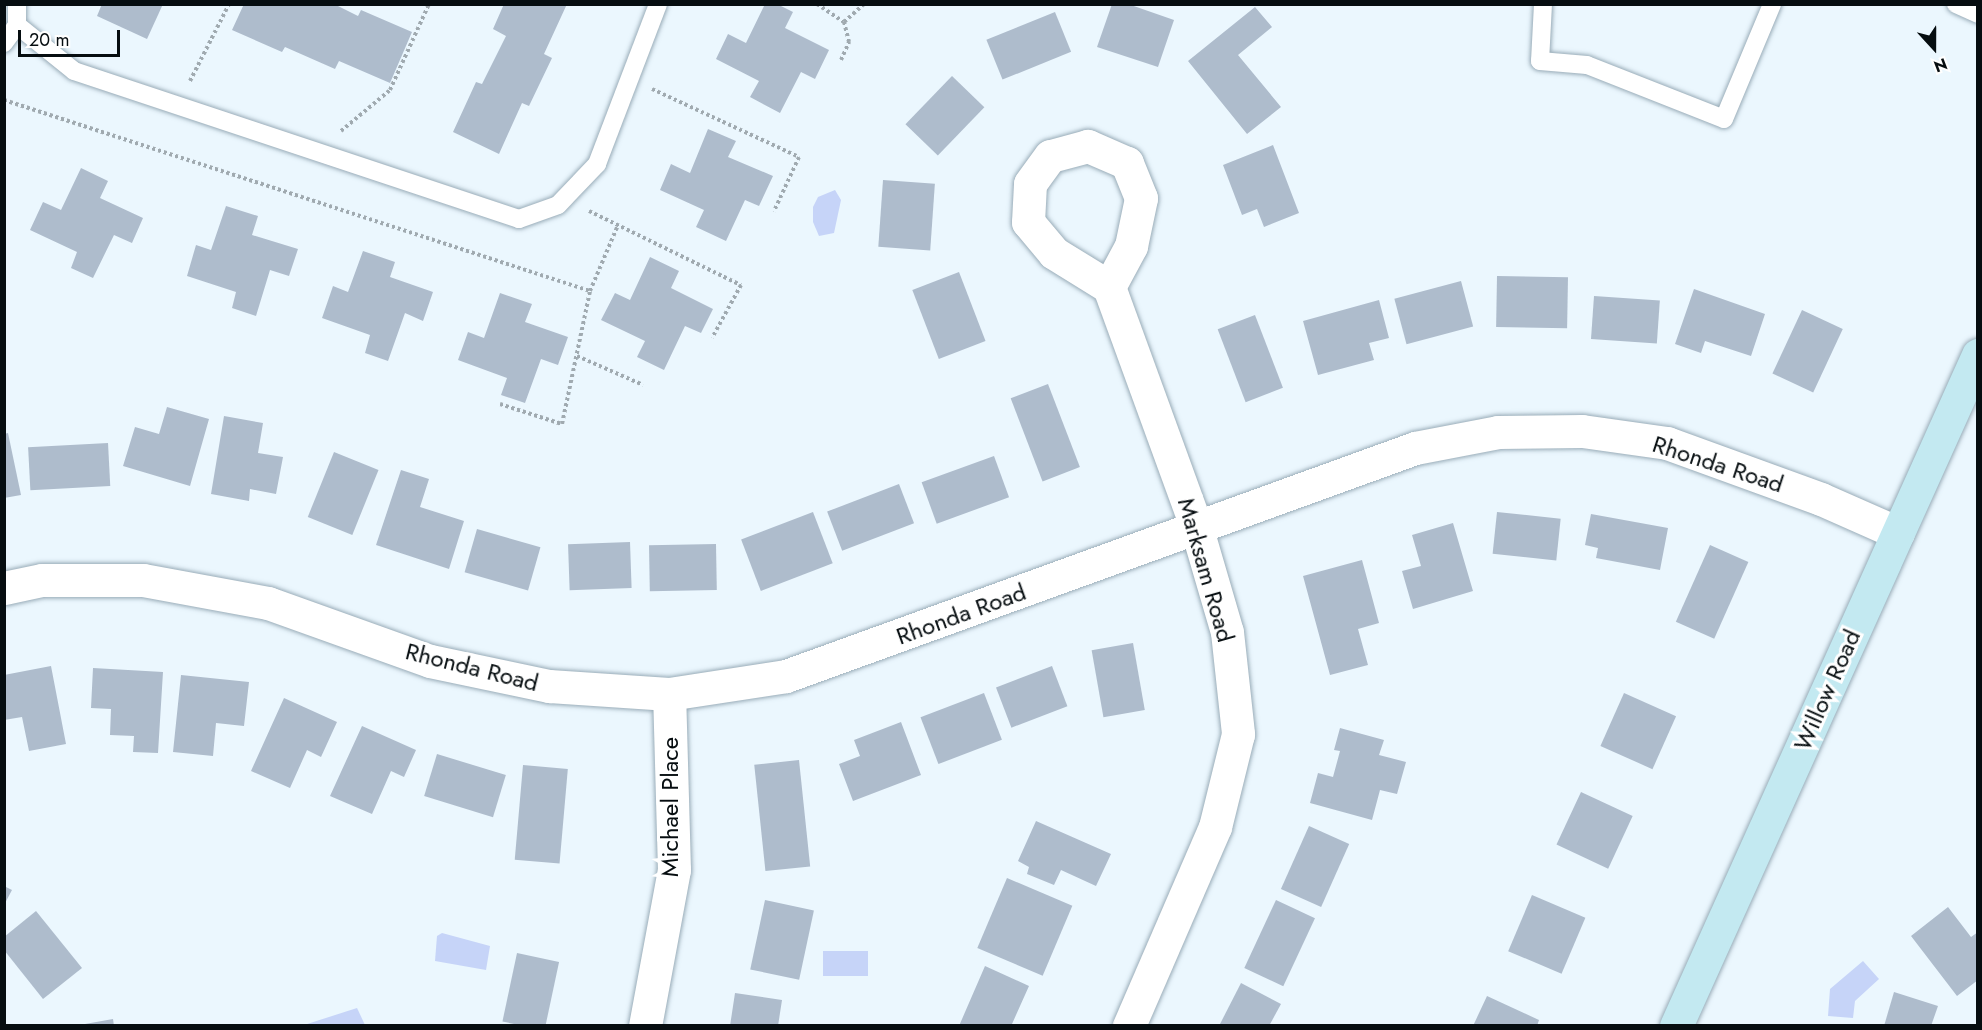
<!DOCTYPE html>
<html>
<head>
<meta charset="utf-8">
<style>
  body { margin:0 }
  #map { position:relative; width:1982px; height:1030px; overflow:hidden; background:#ebf7fe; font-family:Jost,sans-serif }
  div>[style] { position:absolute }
  .water>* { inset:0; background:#c6d4f8; transform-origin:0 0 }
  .building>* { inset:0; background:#aebccc; transform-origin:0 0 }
  .path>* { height:4px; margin-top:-2px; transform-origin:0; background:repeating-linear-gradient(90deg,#a0aab0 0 3px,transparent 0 6px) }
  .roads { filter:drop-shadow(0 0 2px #99acb8) drop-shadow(0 0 2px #99acb8) }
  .lane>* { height:18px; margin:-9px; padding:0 9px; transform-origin:9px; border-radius:9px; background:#fff }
  .street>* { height:33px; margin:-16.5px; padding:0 16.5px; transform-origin:16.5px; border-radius:16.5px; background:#fff }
  .secondary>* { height:33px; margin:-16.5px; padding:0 16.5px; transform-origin:16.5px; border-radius:16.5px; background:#c3e9f1 }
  span { translate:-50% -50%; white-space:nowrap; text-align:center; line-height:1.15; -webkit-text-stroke:6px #fff; paint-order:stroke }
  .street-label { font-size:24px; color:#060d10 }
  .frame { position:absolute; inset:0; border:6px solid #060d10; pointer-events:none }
  .north { position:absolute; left:1904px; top:18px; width:60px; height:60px; -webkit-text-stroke:4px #fff; paint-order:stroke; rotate:159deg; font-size:16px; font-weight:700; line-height:24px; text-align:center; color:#060d10 }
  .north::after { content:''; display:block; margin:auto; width:21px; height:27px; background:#060d10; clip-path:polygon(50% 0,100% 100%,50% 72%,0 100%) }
  .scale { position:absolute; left:18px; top:30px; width:102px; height:27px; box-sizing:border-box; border:3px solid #060d10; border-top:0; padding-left:8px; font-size:18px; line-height:21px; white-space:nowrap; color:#060d10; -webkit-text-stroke:4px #fff; paint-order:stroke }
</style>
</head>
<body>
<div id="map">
  <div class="water">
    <div style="clip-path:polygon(835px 190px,841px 200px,834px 233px,819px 236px,813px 222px,813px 207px,818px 197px)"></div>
    <div style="clip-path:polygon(442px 933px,490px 946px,486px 970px,435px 961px,437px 936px)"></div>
    <div style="left:823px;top:951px;width:45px;height:25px"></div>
    <div style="clip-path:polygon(1863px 961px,1879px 979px,1855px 1001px,1853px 1018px,1828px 1016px,1830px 989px)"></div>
    <div style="clip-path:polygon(357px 1008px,365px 1025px,304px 1025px)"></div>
  </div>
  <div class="building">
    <div style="clip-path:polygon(102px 4px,163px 4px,147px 39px,97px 16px)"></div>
    <div style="clip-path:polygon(244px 4px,334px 4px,358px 16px,361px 10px,412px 32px,390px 83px,339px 61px,335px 69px,285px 47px,282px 52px,232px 30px)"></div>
    <div style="clip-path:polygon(504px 4px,567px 4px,544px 54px,552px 58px,529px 106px,522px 103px,499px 154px,453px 132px,476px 82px,482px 84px,506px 36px,493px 29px)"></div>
    <div style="clip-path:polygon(765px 4px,777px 4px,793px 12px,785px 28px,829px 50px,815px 79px,801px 72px,780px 113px,750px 97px,759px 81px,716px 59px,728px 34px,746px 43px)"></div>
    <div style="clip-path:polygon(1112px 4px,1128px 4px,1174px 20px,1158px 67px,1097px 47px)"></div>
    <div style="clip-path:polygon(1255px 7px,1272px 27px,1238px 55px,1281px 107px,1247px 134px,1188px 61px)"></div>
    <div style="left:1055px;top:12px;width:43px;height:74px;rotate:68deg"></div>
    <div style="left:952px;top:76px;width:45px;height:67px;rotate:44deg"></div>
    <div style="clip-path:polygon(708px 129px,736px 141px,728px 157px,773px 176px,759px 206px,745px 200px,726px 241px,696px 227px,704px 210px,660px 190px,671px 164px,690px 173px)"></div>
    <div style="clip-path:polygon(1273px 145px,1299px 213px,1264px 227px,1257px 209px,1242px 215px,1223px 165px)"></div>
    <div style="clip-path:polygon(81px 168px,108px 181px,100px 198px,143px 218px,132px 243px,114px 235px,93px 278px,71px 268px,77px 252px,30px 230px,43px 202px,61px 210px)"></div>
    <div style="left:883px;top:180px;width:52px;height:67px;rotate:4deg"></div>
    <div style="clip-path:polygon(226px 206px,258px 216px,252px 235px,298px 249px,289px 276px,270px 270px,256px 316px,232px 308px,236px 292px,187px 276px,196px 245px,211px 250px)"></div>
    <div style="clip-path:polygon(363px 251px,395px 262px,390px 277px,433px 292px,423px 321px,405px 313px,388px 361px,365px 353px,370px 335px,322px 318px,333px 286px,348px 292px)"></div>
    <div style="clip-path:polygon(650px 257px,679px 271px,671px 288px,713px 309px,701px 333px,685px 326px,664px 370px,637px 357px,645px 341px,601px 320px,615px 293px,630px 300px)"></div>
    <div style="left:959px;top:272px;width:74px;height:50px;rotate:69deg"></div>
    <div style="left:1497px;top:276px;width:71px;height:51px;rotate:1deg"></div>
    <div style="left:1461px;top:281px;width:47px;height:69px;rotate:75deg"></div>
    <div style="clip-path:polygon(1694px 289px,1765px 314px,1751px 356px,1705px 341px,1701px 353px,1675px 344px)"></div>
    <div style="clip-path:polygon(500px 293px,532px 304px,525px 322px,568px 337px,558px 365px,541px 359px,525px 403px,501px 395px,507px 378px,458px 360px,468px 332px,484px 338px)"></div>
    <div style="left:1594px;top:296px;width:66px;height:43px;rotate:4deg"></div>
    <div style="clip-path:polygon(1379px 300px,1389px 338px,1369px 343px,1374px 360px,1318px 375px,1303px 321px)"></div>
    <div style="left:1802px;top:310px;width:45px;height:70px;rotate:25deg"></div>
    <div style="left:1255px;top:315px;width:78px;height:40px;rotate:69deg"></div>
    <div style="left:1048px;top:384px;width:89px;height:40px;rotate:69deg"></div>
    <div style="clip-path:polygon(167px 407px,209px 419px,190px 486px,123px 466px,135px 427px,159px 434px)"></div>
    <div style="clip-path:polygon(224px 416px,263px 423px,258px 453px,283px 457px,276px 494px,250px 489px,249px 501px,211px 494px)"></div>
    <div style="clip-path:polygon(8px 433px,21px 495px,4px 498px,4px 434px)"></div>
    <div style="left:108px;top:443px;width:43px;height:80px;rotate:87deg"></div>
    <div style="left:334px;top:452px;width:48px;height:70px;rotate:22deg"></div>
    <div style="left:994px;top:456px;width:44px;height:77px;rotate:70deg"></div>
    <div style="clip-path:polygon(401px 470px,429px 479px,420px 507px,464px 521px,449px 569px,376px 545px)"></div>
    <div style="left:899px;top:484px;width:42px;height:77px;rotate:69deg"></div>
    <div style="left:813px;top:512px;width:55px;height:77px;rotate:69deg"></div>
    <div style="left:1497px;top:512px;width:64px;height:42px;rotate:6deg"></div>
    <div style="clip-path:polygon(1591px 514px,1668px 528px,1660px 570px,1596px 558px,1598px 548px,1585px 545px)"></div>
    <div style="clip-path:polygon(1453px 523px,1473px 591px,1413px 609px,1402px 571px,1421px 566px,1412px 535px)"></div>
    <div style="left:477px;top:529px;width:66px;height:45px;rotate:16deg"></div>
    <div style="left:630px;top:542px;width:46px;height:62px;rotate:88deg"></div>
    <div style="left:716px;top:544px;width:46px;height:67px;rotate:89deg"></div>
    <div style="left:1710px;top:545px;width:42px;height:84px;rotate:24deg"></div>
    <div style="clip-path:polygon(1362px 560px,1379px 623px,1358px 629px,1368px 665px,1330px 675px,1303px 576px)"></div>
    <div style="left:1133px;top:643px;width:68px;height:42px;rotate:80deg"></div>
    <div style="clip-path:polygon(51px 666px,66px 744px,29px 751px,22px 717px,4px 720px,4px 675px)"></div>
    <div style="left:1052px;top:666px;width:43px;height:60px;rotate:69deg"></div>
    <div style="clip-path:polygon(93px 668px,163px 672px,158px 753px,133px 752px,134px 736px,110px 735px,111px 709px,91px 708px)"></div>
    <div style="clip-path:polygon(181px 675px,249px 682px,244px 726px,216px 723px,213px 756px,173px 752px)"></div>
    <div style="left:984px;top:693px;width:50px;height:68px;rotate:69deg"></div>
    <div style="left:1624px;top:693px;width:57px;height:58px;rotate:24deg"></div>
    <div style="clip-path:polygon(284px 698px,337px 722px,321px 757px,307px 750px,290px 788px,251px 771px)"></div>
    <div style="clip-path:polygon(901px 722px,921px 775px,853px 801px,839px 764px,860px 756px,854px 740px)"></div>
    <div style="clip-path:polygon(362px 726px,416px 750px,404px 777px,391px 771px,372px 814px,330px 796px)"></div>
    <div style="clip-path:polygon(1340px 728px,1384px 740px,1379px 755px,1406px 762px,1397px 794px,1380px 790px,1372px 820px,1310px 803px,1318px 773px,1333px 777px,1340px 751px,1334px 750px)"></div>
    <div style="left:437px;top:754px;width:72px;height:44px;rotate:17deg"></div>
    <div style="left:799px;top:760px;width:107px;height:45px;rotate:84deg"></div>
    <div style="left:523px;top:765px;width:45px;height:95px;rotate:5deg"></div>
    <div style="left:1581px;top:792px;width:57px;height:58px;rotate:25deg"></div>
    <div style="clip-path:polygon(1036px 821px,1111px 854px,1096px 886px,1061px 870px,1054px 885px,1027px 874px,1029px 867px,1018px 861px)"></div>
    <div style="left:1309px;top:826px;width:44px;height:69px;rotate:24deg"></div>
    <div style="left:1007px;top:878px;width:71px;height:76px;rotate:23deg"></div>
    <div style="clip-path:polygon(4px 886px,12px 890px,4px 905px)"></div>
    <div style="left:1532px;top:895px;width:58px;height:61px;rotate:23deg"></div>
    <div style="left:765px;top:900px;width:50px;height:71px;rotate:12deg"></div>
    <div style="left:1276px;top:900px;width:43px;height:75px;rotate:25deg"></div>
    <div style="clip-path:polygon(1948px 907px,1971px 937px,1978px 932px,1978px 980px,1957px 996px,1911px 936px)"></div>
    <div style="clip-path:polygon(36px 911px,82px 968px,43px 999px,4px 950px,4px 937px)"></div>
    <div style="left:517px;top:953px;width:43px;height:70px;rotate:12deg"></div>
    <div style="clip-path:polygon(985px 966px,1029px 986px,1012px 1024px,1017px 1026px,959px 1026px)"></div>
    <div style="clip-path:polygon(1241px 983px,1281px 1004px,1269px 1026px,1219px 1026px)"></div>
    <div style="clip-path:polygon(1894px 992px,1938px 1006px,1931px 1026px,1884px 1026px)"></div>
    <div style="clip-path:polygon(735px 993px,782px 1000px,778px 1026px,730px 1026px)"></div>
    <div style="clip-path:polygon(1487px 996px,1539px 1020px,1537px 1026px,1473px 1026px)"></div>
    <div style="clip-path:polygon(113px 1019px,114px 1026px,86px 1026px,85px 1024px)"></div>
  </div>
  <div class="path">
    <div style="left:817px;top:4px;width:32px;rotate:34deg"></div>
    <div style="left:844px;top:22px;width:27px;rotate:-42deg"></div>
    <div style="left:841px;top:60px;width:20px;rotate:-66deg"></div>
    <div style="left:849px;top:42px;width:21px;rotate:-104deg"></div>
    <div style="left:190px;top:81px;width:86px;rotate:-63.1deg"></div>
    <div style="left:652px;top:89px;width:162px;rotate:24.8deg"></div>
    <div style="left:799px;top:157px;width:60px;rotate:114.8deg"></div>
    <div style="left:4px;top:100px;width:616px;rotate:18.05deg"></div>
    <div style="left:341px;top:131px;width:64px;rotate:-39.9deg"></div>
    <div style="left:390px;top:90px;width:94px;rotate:-65.6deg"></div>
    <div style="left:589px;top:211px;width:169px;rotate:26deg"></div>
    <div style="left:741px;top:285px;width:60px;rotate:118.7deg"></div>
    <div style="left:577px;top:356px;width:72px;rotate:23.7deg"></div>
    <div style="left:500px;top:404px;width:65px;rotate:17.9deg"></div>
    <div style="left:562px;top:424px;width:136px;rotate:-78.1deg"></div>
    <div style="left:590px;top:291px;width:72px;rotate:-67deg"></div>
  </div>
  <div class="roads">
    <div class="lane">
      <div style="left:17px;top:4px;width:21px;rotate:90deg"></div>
      <div style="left:17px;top:25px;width:73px;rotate:38.9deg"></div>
      <div style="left:74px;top:71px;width:469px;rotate:18.4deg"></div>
      <div style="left:519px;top:219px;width:41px;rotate:-19.7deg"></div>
      <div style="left:558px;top:205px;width:57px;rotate:-46.4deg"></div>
      <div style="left:597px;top:164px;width:171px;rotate:-69.1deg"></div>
      <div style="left:1543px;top:4px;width:57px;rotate:93deg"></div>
      <div style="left:1540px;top:61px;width:47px;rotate:4.9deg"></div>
      <div style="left:1587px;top:65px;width:147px;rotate:21.5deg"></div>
      <div style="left:1724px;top:119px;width:125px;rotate:-67.3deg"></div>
      <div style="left:1956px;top:4px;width:24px;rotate:24deg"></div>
      <div style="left:4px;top:43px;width:22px;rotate:-54deg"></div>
    </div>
    <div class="street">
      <div style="left:1109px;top:287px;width:47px;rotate:-61.8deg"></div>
      <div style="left:1131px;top:246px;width:49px;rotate:-78.2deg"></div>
      <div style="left:1141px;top:198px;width:38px;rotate:-112deg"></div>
      <div style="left:1127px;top:163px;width:43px;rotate:-156.4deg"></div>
      <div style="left:1088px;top:146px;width:39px;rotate:165deg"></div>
      <div style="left:1050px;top:156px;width:34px;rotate:126deg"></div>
      <div style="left:1030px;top:184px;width:38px;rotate:93deg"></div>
      <div style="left:1028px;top:222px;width:40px;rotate:50deg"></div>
      <div style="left:1054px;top:253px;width:65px;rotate:31.7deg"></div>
      <div style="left:1109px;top:287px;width:254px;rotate:70deg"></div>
      <div style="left:1196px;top:526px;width:110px;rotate:73.7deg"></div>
      <div style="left:1227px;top:632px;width:103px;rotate:83.8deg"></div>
      <div style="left:1238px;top:734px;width:96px;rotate:103.9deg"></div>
      <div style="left:1215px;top:827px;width:217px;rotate:113.4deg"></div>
      <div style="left:4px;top:588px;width:39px;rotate:-12deg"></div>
      <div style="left:42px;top:580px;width:101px"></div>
      <div style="left:143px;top:580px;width:127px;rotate:10.4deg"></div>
      <div style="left:268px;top:603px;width:172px;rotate:19.7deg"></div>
      <div style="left:430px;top:661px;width:122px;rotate:11.9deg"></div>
      <div style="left:549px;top:686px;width:120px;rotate:3.8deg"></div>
      <div style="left:669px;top:694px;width:118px;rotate:-8.7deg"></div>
      <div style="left:786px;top:676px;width:669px;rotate:-19.92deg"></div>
      <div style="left:1415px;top:448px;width:85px;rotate:-10.9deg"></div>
      <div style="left:1498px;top:432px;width:84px;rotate:-0.7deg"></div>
      <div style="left:1582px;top:431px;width:86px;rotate:8deg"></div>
      <div style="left:1667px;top:443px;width:164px;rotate:20deg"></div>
      <div style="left:1821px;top:499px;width:84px;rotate:23.8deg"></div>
      <div style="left:645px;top:1026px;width:159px;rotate:-79.5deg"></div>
      <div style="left:674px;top:870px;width:176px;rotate:-91.6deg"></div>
    </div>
    <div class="secondary">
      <div style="left:1676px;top:1026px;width:736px;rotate:-65.77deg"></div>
    </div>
  </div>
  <div class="street-label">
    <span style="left:1718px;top:464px;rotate:18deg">Rhonda Road</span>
    <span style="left:1206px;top:570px;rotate:74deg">Marksam Road</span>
    <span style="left:961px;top:614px;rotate:-20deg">Rhonda Road</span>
    <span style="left:472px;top:667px;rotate:14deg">Rhonda Road</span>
    <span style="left:1827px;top:690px;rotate:-66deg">Willow Road</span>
    <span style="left:670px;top:807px;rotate:-90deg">Michael Place</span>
  </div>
  <div class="frame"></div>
  <div class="north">N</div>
  <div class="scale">20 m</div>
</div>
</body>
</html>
